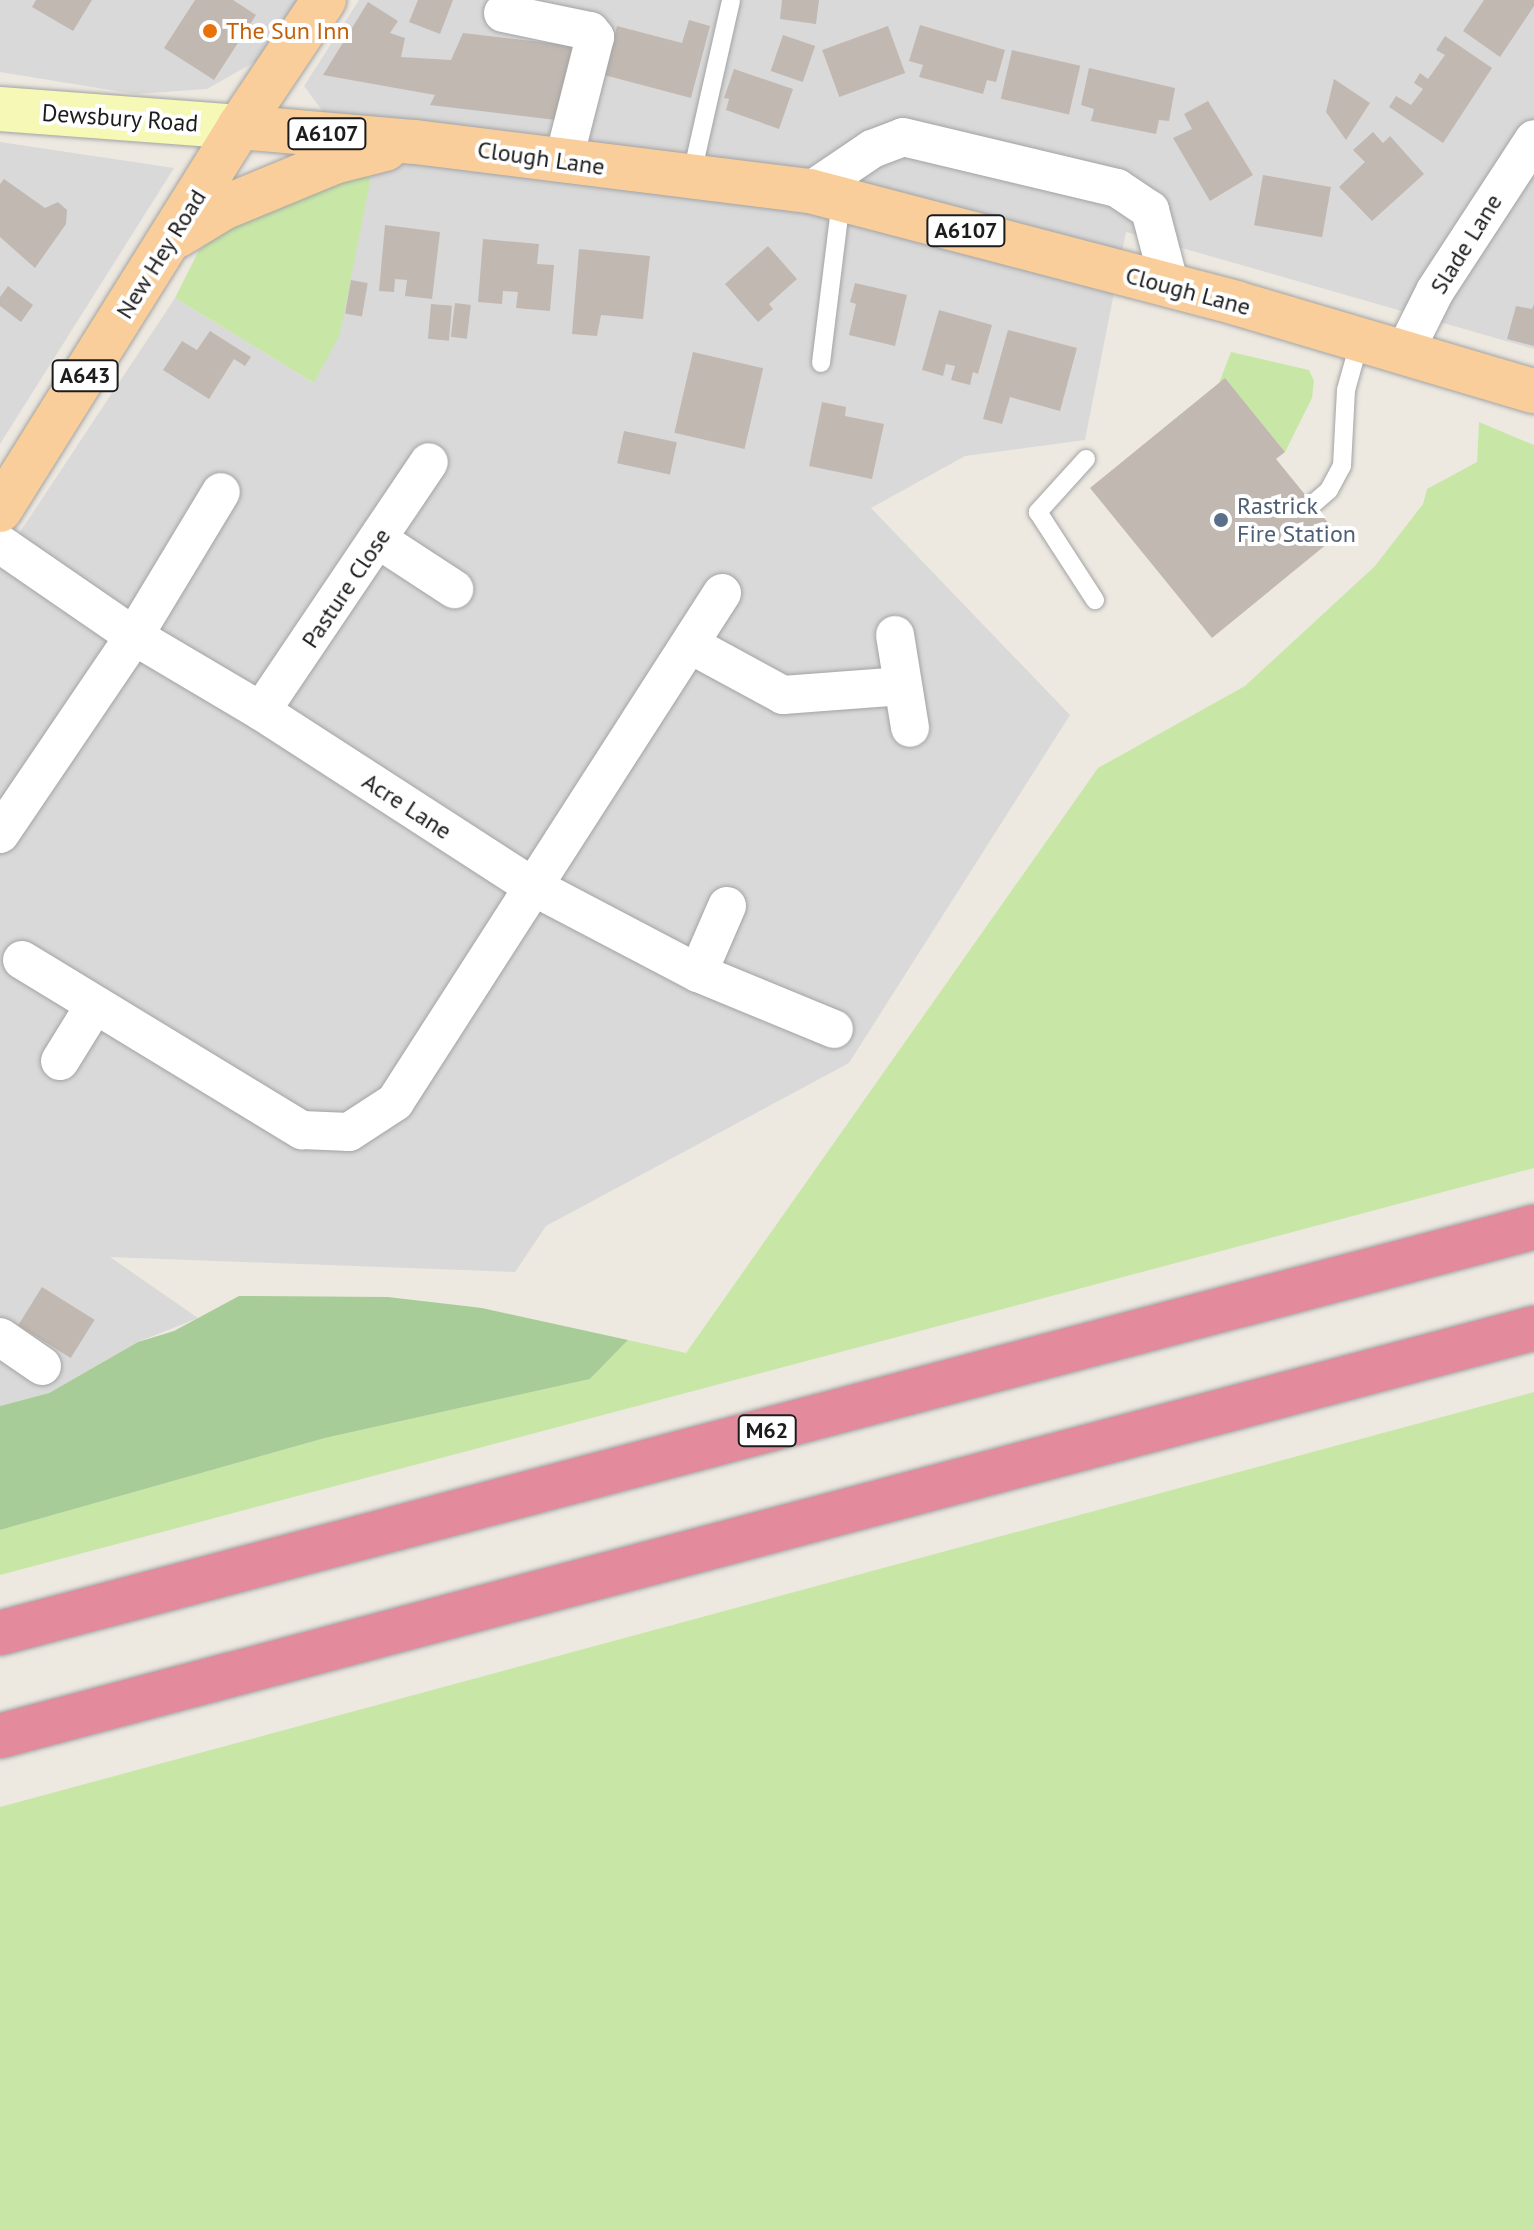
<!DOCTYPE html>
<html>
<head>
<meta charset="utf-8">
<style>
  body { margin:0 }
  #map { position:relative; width:1534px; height:2230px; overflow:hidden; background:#ede9e1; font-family:"PT Sans",sans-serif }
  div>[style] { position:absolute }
  .residential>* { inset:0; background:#dad9d9 }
  .grass>* { inset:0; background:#c8e7a7 }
  .forest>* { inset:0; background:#a8cc97 }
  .building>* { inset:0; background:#c1b8b1; transform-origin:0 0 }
  .roads { filter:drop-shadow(0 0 2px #a3a3a3) drop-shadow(0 0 2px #a3a3a3) }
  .lane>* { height:18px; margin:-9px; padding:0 9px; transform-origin:9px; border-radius:9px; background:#fff }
  .street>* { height:38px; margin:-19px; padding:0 19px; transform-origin:19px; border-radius:19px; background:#fff }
  .secondary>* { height:44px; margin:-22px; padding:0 22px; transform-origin:22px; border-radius:22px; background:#f6f8b5 }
  .primary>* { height:44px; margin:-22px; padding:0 22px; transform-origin:22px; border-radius:22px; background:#f9ce9a }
  .highway>* { height:44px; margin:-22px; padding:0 22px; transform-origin:22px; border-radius:22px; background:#e48a9d }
  .dots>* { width:22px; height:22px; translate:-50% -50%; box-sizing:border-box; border:4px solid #fff; border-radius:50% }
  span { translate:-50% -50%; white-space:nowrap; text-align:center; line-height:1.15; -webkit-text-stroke:8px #fff; paint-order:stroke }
  .shield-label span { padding:2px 6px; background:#fff; border:2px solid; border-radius:6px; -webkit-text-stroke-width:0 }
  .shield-label { font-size:22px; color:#1c1c1c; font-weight:700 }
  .food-label { font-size:24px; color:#c56008 }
  .left { translate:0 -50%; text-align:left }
  .street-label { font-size:24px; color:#1c1c1c }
  .service-label { font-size:24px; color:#4e5e75 }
</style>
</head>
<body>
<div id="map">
  <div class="residential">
    <div style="clip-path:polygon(0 0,301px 0,269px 54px,207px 89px,135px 94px,0 72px)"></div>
    <div style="clip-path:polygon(359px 0,1534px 0,1534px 349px,1126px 232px,1085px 440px,965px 456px,871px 508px,1070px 715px,849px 1063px,546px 1226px,515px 1272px,110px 1257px,198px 1318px,138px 1342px,49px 1393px,0 1406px,0 562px,175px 298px,314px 383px,371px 177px,304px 86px)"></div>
    <div style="clip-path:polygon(0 142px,174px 168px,0 444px)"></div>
  </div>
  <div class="grass">
    <div style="clip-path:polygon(346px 175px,371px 177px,340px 334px,314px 383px,175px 298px,199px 250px,234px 224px)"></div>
    <div style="clip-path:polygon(1231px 352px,1309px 370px,1314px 381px,1312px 398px,1285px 452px,1225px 379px,1219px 383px)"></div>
    <div style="clip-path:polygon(1479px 422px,1534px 445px,1534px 1168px,0 1575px,0 1530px,325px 1438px,590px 1379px,628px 1340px,686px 1353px,1098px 768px,1245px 686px,1375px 566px,1423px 504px,1427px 489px,1477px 462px)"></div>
    <div style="clip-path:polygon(1534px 1392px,1534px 2230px,0 2230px,0 1807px)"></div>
  </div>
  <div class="forest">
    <div style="clip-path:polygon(239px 1296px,388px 1297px,482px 1308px,628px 1340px,590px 1379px,325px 1438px,0 1530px,0 1406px,49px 1393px,138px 1342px,174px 1331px)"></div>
  </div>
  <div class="building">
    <div style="clip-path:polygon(36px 0,92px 0,73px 31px,32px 7px)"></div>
    <div style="clip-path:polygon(195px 0,233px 0,256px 15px,214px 80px,164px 48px)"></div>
    <div style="clip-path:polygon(418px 0,453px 0,440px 34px,409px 22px)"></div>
    <div style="clip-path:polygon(782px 0,819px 0,816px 24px,780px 19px)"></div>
    <div style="clip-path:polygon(1484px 0,1534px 0,1534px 6px,1500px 57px,1463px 31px)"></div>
    <div style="clip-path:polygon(368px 2px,398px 21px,390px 33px,405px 38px,401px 57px,451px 60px,463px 33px,584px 47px,564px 121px,430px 105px,435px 95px,323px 75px)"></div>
    <div style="clip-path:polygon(689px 20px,710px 26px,691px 98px,604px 75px,617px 26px,682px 43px)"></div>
    <div style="clip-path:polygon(920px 25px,1005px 50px,996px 82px,987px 80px,983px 94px,919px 77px,923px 65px,909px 61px)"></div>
    <div style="left:888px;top:26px;width:50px;height:70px;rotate:70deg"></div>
    <div style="left:783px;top:35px;width:34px;height:38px;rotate:19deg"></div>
    <div style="clip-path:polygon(1445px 36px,1492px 68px,1443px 143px,1389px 107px,1396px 96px,1411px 105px,1423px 89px,1414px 83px,1420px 73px,1428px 79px,1445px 55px,1436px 50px)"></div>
    <div style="left:1012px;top:50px;width:70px;height:50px;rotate:13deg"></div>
    <div style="clip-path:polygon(1089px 68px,1175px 88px,1169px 121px,1159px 120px,1156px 134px,1091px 121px,1094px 109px,1081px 105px)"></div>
    <div style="clip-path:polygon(734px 69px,793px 89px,779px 129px,726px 110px,729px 99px,724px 98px)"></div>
    <div style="clip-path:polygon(1334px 79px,1370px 103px,1346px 140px,1326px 112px)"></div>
    <div style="clip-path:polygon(1208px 101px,1253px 175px,1210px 201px,1173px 138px,1192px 129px,1184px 114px)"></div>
    <div style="clip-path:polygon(1373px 132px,1383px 143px,1390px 136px,1424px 174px,1372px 221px,1339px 187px,1365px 162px,1353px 150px)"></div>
    <div style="left:1263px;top:175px;width:69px;height:51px;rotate:10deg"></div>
    <div style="clip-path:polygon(4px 179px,45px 208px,58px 202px,67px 210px,66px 224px,35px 268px,0 237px,0 184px)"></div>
    <div style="clip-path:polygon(385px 225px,440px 232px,432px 299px,405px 296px,407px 280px,395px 279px,394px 292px,379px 291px)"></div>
    <div style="clip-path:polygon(483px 239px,539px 244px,537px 264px,554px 265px,550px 311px,516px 308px,518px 292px,503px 291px,502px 304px,478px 302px)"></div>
    <div style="clip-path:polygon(768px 246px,797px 279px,769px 304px,773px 309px,758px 322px,725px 284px)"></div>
    <div style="clip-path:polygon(579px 249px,650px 256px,643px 319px,601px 315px,597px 336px,572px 334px)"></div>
    <div style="left:351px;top:280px;width:17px;height:34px;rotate:10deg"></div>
    <div style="clip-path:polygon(855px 283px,907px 295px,895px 346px,849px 335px,856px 304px,850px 302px)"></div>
    <div style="clip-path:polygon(8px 286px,33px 305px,21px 322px,0 306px,0 297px)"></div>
    <div style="left:455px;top:303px;width:16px;height:34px;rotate:7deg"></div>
    <div style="left:431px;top:304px;width:21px;height:35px;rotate:5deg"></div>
    <div style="clip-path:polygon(1534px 304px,1534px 346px,1507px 339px,1516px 306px,1532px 309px)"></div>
    <div style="clip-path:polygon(939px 310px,992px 325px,978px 374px,973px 372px,970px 385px,951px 380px,955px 366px,946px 364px,943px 376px,922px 370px)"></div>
    <div style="clip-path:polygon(1008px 330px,1077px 348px,1060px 411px,1010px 397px,1002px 424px,983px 419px)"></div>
    <div style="clip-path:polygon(210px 331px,251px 357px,245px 366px,234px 359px,209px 399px,163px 370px,182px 341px,197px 350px)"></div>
    <div style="left:693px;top:352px;width:72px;height:83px;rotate:13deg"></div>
    <div style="clip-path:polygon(1225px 378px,1285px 452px,1276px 459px,1338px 535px,1212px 638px,1090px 488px)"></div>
    <div style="clip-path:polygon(822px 402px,846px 407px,845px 416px,884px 424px,872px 479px,809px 466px)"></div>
    <div style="left:624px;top:431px;width:54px;height:33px;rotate:12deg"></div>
    <div style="left:42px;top:1287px;width:62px;height:45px;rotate:32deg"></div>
  </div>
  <div class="roads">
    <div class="lane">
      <div style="left:691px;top:178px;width:182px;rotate:-77.3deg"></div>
      <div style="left:821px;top:363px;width:165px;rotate:-83deg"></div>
      <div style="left:1086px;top:459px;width:72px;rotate:132.2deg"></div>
      <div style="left:1038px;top:512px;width:105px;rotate:57.1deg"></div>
      <div style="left:1313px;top:504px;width:21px;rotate:-41deg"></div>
      <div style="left:1329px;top:490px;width:27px;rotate:-62deg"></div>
      <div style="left:1342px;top:466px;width:76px;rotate:-87deg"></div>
      <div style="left:1346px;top:390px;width:52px;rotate:-74.4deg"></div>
    </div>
    <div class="street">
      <div style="left:503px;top:13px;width:89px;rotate:11.7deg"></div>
      <div style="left:590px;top:31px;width:8px;rotate:50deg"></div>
      <div style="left:595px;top:37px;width:126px;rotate:104.3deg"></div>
      <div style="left:810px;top:191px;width:75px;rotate:-34.1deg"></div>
      <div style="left:872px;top:149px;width:33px;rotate:-21deg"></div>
      <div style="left:903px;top:137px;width:220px;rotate:13.4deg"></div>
      <div style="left:1117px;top:188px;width:40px;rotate:34deg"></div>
      <div style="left:1150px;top:210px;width:79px;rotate:75.3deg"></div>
      <div style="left:1404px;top:353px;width:69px;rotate:-63.4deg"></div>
      <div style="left:1435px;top:291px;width:181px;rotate:-56.9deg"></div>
      <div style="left:379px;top:540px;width:90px;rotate:33.2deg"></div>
      <div style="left:0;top:544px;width:163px;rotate:34.5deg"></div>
      <div style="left:134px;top:636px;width:147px;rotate:30.6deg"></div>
      <div style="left:261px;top:711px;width:323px;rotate:32.9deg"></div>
      <div style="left:532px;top:886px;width:187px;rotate:27.7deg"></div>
      <div style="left:698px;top:973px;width:147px;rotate:22.4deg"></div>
      <div style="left:895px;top:635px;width:94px;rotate:80.8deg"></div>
      <div style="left:691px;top:645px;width:105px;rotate:28.5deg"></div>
      <div style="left:783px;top:695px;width:120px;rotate:-4.3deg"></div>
      <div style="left:261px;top:711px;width:300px;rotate:-56deg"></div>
      <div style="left:0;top:834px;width:239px;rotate:-55.9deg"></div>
      <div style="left:134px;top:636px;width:168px;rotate:-58.9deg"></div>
      <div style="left:22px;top:960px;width:328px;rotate:31.3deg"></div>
      <div style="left:302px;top:1130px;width:47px;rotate:2.4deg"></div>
      <div style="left:349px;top:1132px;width:55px;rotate:-33.1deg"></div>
      <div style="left:395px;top:1102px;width:605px;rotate:-57.28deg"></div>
      <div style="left:698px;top:973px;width:73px;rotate:-66.6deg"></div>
      <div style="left:60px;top:1061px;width:65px;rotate:-58.3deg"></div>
      <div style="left:0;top:1337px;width:51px;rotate:34.6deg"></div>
    </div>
    <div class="secondary">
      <div style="left:0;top:109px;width:240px;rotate:4.3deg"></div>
    </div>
    <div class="primary">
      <div style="left:239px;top:127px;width:177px;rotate:4.9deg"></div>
      <div style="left:415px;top:142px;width:398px;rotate:7.1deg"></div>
      <div style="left:810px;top:191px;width:440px;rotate:14.7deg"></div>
      <div style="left:1236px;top:303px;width:311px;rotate:16.5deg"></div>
      <div style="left:177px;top:236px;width:54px;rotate:-31.3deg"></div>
      <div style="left:223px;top:208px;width:120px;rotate:-22.5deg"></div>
      <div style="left:334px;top:162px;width:53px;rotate:-14.3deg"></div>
      <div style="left:0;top:510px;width:451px;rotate:-58deg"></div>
      <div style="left:239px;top:127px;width:153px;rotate:-56.2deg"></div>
    </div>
    <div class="highway">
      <div style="left:0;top:1633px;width:1587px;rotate:-14.82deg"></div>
      <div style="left:0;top:1736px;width:1587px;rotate:-14.89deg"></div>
    </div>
  </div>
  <div class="dots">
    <div style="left:210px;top:31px;background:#e8710a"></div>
    <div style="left:1221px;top:520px;background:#5c6f8a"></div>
  </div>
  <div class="shield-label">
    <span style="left:327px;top:134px">A6107</span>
    <span style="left:966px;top:231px">A6107</span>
    <span style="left:85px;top:376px">A643</span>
    <span style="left:767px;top:1431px">M62</span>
  </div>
  <div class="food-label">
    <span class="left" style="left:226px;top:31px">The Sun Inn</span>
  </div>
  <div class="street-label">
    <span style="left:120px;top:118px;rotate:4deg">Dewsbury Road</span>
    <span style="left:541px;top:158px;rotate:8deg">Clough Lane</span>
    <span style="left:1466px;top:244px;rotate:-58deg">Slade Lane</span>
    <span style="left:161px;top:254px;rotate:-58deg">New Hey Road</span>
    <span style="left:1188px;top:291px;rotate:15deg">Clough Lane</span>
    <span style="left:346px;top:588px;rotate:-56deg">Pasture Close</span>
    <span style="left:407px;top:806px;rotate:33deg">Acre Lane</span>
  </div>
  <div class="service-label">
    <span class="left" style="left:1237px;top:520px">Rastrick<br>Fire Station</span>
  </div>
</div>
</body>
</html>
